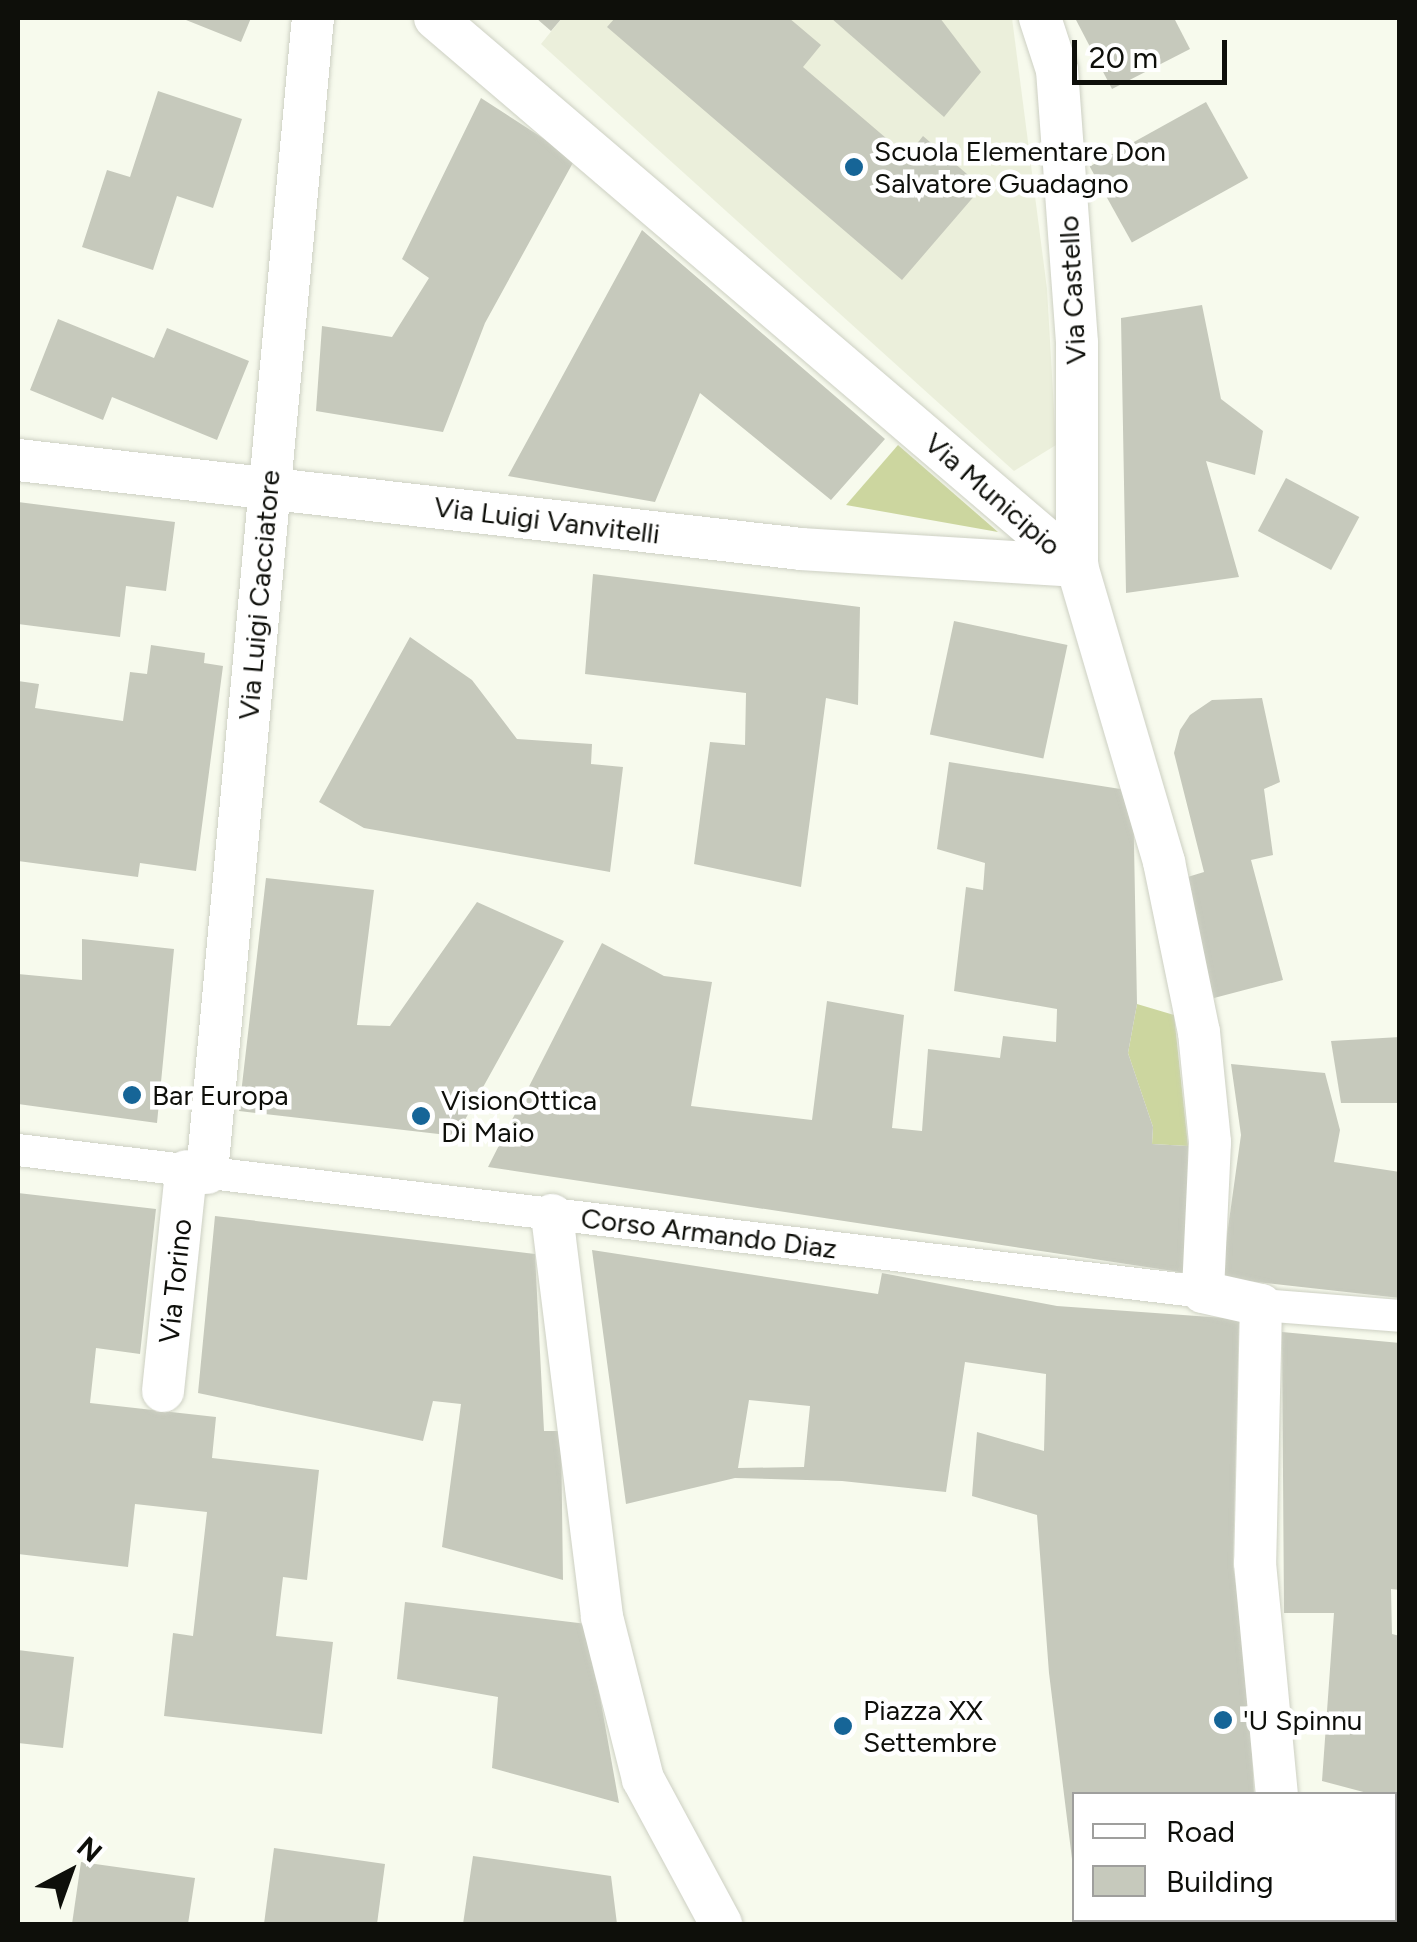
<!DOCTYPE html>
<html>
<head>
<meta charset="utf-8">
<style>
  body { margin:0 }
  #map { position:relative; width:1417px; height:1942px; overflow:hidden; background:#f7faed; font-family:Figtree,sans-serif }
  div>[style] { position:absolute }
  .built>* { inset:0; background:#ebefdb }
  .green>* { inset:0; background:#ccd69f }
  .building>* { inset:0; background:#c6c9bc; transform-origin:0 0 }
  .roads { filter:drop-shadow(0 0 2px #cdd0c3) drop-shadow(0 0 2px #cdd0c3) }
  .pedestrian>* { height:32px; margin:-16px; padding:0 16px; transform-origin:16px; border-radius:16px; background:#fff }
  .minor>* { height:42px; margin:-21px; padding:0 21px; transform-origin:21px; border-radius:21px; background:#fff }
  .dots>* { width:28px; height:28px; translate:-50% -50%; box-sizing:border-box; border:5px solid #fff; border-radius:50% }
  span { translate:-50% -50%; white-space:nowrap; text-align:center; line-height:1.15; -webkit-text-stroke:9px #fff; paint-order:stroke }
  .poi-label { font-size:28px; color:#0e0f0a }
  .left { translate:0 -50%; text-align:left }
  .street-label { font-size:28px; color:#0e0f0a }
  .frame { position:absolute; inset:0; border:20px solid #0e0f0a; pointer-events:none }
  .legend { position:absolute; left:1072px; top:1792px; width:325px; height:130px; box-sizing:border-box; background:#fff; border:2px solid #9f9f9d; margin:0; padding:12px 18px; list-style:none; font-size:30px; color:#0e0f0a }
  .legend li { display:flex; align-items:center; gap:20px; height:50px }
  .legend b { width:50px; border:2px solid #9f9f9d }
  .north { position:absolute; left:20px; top:1822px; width:100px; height:100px; -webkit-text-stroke:8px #fff; paint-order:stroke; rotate:41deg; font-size:28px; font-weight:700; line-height:40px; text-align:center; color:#0e0f0a }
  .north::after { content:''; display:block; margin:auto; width:35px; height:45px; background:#0e0f0a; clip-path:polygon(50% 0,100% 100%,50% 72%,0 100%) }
  .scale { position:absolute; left:1072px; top:40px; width:155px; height:45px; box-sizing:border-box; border:5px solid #0e0f0a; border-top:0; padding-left:12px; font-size:30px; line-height:35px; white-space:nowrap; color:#0e0f0a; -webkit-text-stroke:8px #fff; paint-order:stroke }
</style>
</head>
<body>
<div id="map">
  <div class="built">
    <div style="clip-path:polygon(562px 18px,1012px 18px,1047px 289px,1056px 445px,1014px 471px,541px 44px)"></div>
  </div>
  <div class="green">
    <div style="clip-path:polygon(898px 445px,998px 532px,846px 505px)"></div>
    <div style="clip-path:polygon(1137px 1004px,1174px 1015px,1188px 1146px,1152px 1144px,1153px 1127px,1128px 1053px)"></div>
  </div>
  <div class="building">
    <div style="clip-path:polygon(181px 18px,251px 18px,241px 42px)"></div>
    <div style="clip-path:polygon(536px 18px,562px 18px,551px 31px)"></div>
    <div style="clip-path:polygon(615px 18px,789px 18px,821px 45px,803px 67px,907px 156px,923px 136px,982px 187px,902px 280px,607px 27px)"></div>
    <div style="clip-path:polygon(831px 18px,940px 18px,981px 72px,944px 117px)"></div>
    <div style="clip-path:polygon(1075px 18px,1174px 18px,1190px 49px,1112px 89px)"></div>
    <div style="clip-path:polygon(158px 91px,242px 119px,213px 208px,177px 196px,153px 270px,82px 247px,107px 170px,130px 177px)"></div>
    <div style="clip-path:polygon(481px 98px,575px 159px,485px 323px,443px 432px,316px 411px,322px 326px,392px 337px,429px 278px,402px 259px)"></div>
    <div style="left:1206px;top:102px;width:87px;height:133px;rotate:61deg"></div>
    <div style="clip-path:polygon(642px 230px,885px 439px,831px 500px,700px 393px,655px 502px,508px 476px)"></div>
    <div style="clip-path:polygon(1202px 305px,1221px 399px,1263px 431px,1255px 475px,1206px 461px,1239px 577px,1126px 593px,1121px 318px)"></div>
    <div style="clip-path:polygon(58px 319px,154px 358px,167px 328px,249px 361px,217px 440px,112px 397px,103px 420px,30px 390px)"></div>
    <div style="left:1286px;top:478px;width:83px;height:60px;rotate:28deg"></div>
    <div style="clip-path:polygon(18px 502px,175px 522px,166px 591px,126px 586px,120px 637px,18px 624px)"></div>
    <div style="clip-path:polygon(593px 574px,860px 607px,858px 705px,826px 698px,801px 887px,694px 864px,710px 742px,745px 745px,746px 693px,585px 674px)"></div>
    <div style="left:954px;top:621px;width:116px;height:116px;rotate:12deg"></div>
    <div style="clip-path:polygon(410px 637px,472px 680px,517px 739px,592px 744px,591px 764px,623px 767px,610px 872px,364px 828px,319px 802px)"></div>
    <div style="clip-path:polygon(151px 645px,205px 653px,204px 663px,223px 666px,196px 871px,140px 863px,138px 877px,18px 861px,18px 681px,39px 684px,35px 708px,123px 721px,130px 672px,147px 674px)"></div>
    <div style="clip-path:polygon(1262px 698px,1280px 782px,1264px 789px,1273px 855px,1251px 860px,1283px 980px,1214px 998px,1181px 879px,1204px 872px,1174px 753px,1180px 730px,1190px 715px,1212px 700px)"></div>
    <div style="clip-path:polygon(949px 762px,1133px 791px,1137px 1004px,1128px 1053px,1153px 1127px,1152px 1144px,1188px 1146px,1186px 1273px,488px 1167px,602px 943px,664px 976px,712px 982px,691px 1106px,812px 1120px,827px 1001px,904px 1015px,892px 1128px,922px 1131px,928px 1049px,1000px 1058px,1003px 1036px,1056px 1042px,1057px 1009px,954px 991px,966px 887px,983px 890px,985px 863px,937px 849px)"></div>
    <div style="clip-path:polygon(266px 878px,374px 890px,357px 1025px,390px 1026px,477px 902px,564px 941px,456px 1136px,239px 1111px)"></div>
    <div style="clip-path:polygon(82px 939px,174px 949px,157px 1123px,18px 1104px,18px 974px,82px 980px)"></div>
    <div style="clip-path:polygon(1400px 1037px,1400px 1103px,1341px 1103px,1331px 1041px)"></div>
    <div style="clip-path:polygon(1231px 1064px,1325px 1073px,1340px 1130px,1334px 1162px,1400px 1172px,1400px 1298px,1221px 1278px,1241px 1135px)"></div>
    <div style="clip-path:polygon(18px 1193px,156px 1209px,140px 1354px,96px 1348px,90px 1403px,216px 1417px,212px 1458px,319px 1470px,307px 1580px,283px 1577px,276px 1636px,333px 1642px,322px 1734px,164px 1716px,173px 1633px,193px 1636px,207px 1512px,135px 1504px,128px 1567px,18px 1554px)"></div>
    <div style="clip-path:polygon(215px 1216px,535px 1254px,544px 1431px,561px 1431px,563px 1580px,442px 1547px,461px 1404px,433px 1401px,423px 1441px,198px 1393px)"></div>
    <div style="clip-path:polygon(evenodd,592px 1250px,878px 1294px,882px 1273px,1057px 1306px,1239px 1319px,1233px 1565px,1248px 1670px,1254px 1794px,1074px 1794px,1072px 1859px,1049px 1673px,1037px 1515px,972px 1496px,977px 1432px,1044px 1451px,1046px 1374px,965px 1362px,946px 1492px,842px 1481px,735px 1478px,626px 1504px,592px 1250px,749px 1400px,810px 1406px,804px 1467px,738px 1468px,749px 1400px)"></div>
    <div style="clip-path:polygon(1282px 1332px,1400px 1343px,1400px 1590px,1391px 1589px,1392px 1634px,1400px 1636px,1400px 1802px,1394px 1794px,1371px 1794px,1322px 1781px,1334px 1613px,1284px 1613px)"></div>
    <div style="clip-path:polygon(405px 1602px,587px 1624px,619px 1803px,492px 1768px,498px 1697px,397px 1679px)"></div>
    <div style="clip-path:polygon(18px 1650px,74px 1657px,63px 1748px,18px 1743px)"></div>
    <div style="clip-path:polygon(1394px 1835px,1399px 1836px,1400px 1924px,1304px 1924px,1304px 1920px,1394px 1920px)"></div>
    <div style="clip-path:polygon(274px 1848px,385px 1864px,377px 1924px,264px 1924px)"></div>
    <div style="clip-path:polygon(473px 1856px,611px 1876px,617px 1924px,463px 1924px)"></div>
    <div style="clip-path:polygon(81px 1862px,195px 1878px,188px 1924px,72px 1924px)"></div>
    <div style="left:1075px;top:1920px;width:184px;height:4px"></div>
  </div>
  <div class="roads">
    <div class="pedestrian">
      <div style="left:18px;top:1150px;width:1193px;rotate:6.83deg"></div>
      <div style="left:1261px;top:1305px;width:139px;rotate:4.5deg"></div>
    </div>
    <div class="minor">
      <div style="left:435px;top:18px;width:844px;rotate:40.48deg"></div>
      <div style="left:1077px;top:566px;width:309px;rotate:73.6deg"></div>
      <div style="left:1164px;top:862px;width:174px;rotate:78.4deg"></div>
      <div style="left:1199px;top:1032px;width:111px;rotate:84.3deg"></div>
      <div style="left:1210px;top:1142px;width:150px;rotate:92.7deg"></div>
      <div style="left:1203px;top:1292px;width:59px;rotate:12.6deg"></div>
      <div style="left:1261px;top:1305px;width:258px;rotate:91.3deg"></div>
      <div style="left:1255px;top:1563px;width:232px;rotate:84.6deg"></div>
      <div style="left:1040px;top:18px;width:55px;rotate:71.9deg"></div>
      <div style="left:1057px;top:70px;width:274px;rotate:85.8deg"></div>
      <div style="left:1077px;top:343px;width:223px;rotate:90deg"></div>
      <div style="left:18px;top:460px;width:788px;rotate:6.48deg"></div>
      <div style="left:801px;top:549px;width:277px;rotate:3.5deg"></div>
      <div style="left:207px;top:1173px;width:1160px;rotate:-84.76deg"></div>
      <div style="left:552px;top:1215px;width:405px;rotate:82.9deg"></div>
      <div style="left:602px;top:1617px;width:167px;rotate:75.8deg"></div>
      <div style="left:643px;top:1779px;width:165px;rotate:61.7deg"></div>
      <div style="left:163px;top:1391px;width:221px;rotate:-84deg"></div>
      <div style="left:1394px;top:1826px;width:6px;rotate:9deg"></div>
      <div style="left:1274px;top:1924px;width:4px;rotate:-90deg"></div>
    </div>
  </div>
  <div class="dots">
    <div style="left:854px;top:167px;background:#166597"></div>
    <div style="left:132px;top:1095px;background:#166597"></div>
    <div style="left:421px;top:1116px;background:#166597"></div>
    <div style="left:1223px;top:1720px;background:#166597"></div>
    <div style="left:843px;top:1726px;background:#166597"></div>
  </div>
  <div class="poi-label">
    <span class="left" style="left:874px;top:167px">Scuola Elementare Don<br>Salvatore Guadagno</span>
    <span class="left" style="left:152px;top:1095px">Bar Europa</span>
    <span class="left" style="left:441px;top:1116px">VisionOttica<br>Di Maio</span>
    <span class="left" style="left:863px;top:1726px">Piazza XX<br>Settembre</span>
    <span class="left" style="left:1243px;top:1720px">'U Spinnu</span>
  </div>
  <div class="street-label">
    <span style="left:1072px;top:290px;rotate:-93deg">Via Castello</span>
    <span style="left:993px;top:494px;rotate:41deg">Via Municipio</span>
    <span style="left:547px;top:520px;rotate:7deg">Via Luigi Vanvitelli</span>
    <span style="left:259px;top:595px;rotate:-85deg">Via Luigi Cacciatore</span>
    <span style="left:709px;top:1233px;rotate:7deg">Corso Armando Diaz</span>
    <span style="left:175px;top:1281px;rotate:-84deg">Via Torino</span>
  </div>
  <div class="frame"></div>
  <ul class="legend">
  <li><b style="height:12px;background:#fff"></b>Road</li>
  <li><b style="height:28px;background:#c6c9bc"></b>Building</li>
  </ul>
  <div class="north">N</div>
  <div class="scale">20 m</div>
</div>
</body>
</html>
